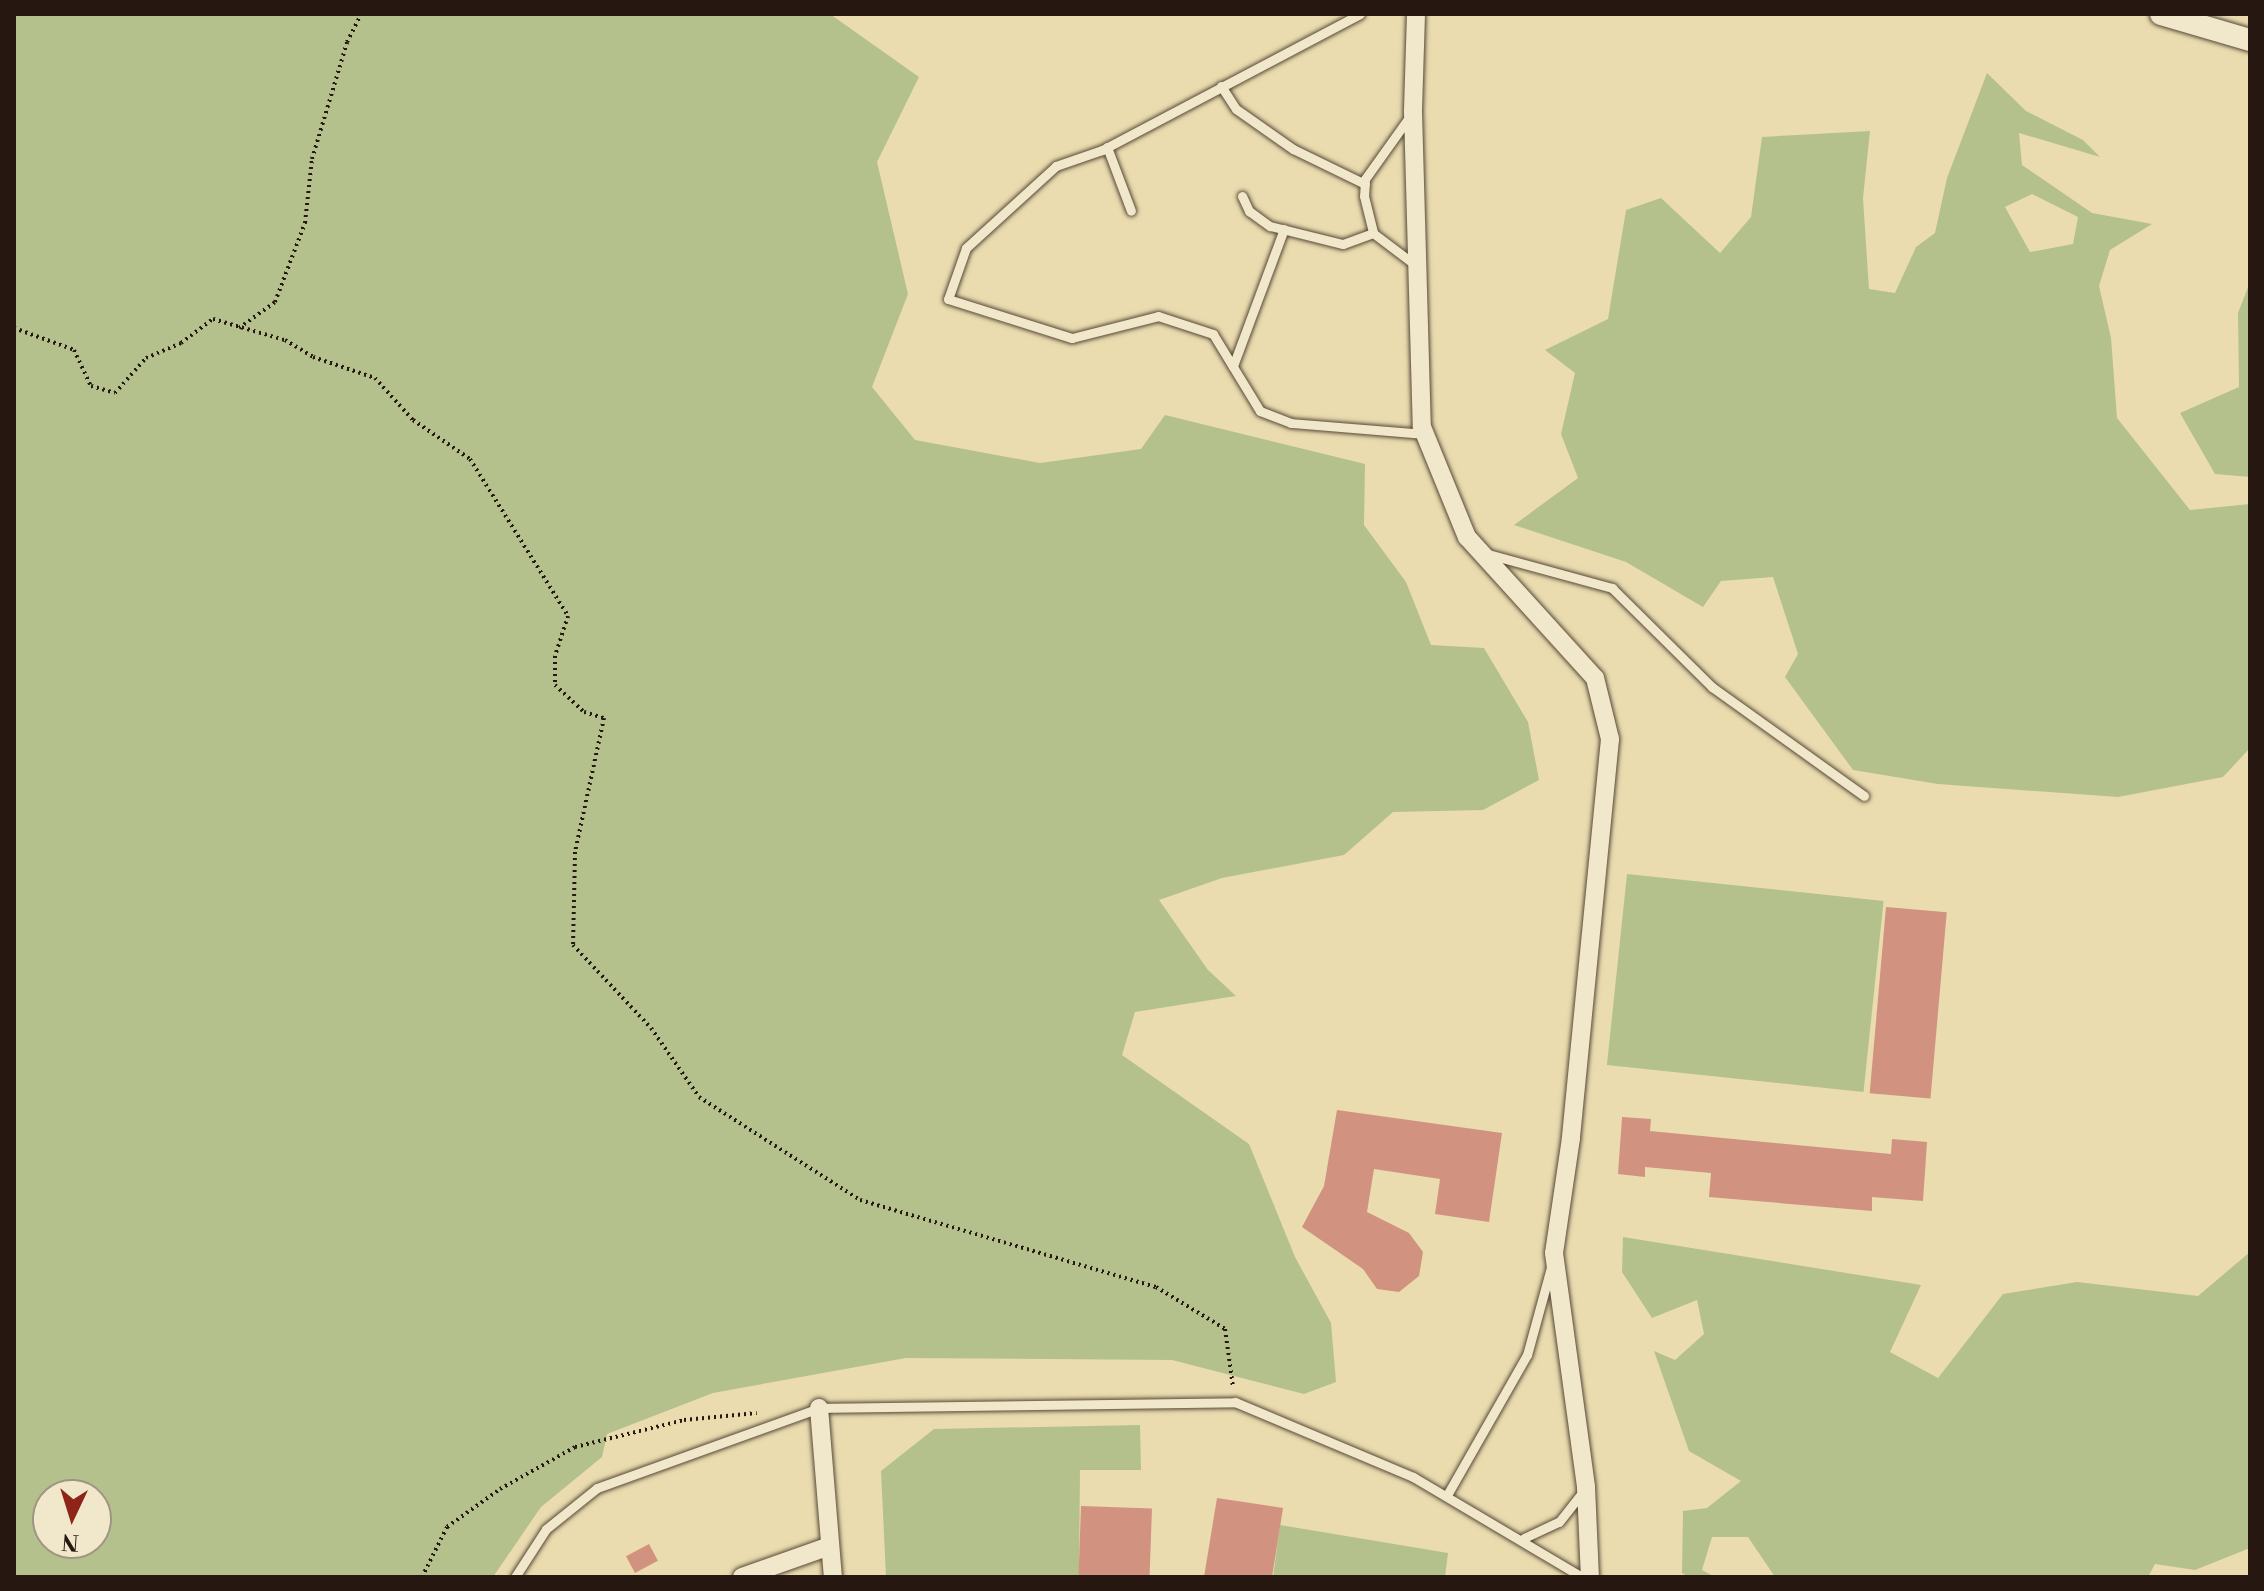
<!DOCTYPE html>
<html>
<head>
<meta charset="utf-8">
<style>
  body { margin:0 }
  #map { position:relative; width:2264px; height:1591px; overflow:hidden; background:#eadcaf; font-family:"Libre Bodoni",serif }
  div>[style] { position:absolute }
  .green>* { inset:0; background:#b5c18c; transform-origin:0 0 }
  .building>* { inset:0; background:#d19280; transform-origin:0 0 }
  .path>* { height:4px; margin-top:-2px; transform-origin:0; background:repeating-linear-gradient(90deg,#261811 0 2px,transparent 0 6px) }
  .roads { filter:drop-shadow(0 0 2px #574938) drop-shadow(0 0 2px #574938) }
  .service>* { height:9px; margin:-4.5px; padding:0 4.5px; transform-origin:4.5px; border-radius:4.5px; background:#f1e8cb }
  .minor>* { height:18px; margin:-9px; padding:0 9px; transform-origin:9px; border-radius:9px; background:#f1e8cb }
  .tertiary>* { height:22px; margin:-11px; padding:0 11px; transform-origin:11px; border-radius:11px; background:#f1e8cb }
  span { translate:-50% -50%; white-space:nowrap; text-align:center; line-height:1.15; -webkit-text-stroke:6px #f1e8cb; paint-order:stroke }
  .frame { position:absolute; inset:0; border:16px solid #261811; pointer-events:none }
  .north { position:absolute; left:32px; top:1479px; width:80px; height:80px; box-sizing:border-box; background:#f1e8cb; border:2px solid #a09581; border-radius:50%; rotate:184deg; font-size:22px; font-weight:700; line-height:32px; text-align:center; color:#261811 }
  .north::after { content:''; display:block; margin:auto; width:28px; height:36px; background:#8f2418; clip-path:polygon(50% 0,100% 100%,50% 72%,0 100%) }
</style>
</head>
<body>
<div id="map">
  <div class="green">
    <div style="clip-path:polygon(evenodd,14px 14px,830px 14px,919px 77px,877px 162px,908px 294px,872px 387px,915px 440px,1040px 463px,1141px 449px,1165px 415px,1365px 464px,1364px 525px,1406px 582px,1431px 645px,1484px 648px,1528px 722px,1539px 780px,1483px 810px,1393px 812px,1344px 855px,1222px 878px,1159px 900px,1208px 970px,1236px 996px,1135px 1012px,1122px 1055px,1249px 1144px,1295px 1257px,1331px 1323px,1336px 1382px,1304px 1394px,1172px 1360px,906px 1358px,713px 1393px,607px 1434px,602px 1457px,541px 1507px,493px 1577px,14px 1577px,14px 14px,96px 1495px,96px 1543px,48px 1543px,48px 1495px,96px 1495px)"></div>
    <div style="clip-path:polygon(evenodd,1987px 73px,2026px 111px,2083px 140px,2100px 157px,2019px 133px,2022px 165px,2092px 213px,2152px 224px,2110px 250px,2099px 286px,2111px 338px,2117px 418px,2190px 510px,2250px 504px,2250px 748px,2223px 777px,2118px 797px,1938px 784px,1853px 770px,1785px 677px,1798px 654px,1773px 577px,1721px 581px,1703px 607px,1626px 562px,1514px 525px,1578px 478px,1561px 434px,1575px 373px,1545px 350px,1608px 319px,1626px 210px,1661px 198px,1720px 253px,1751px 217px,1762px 137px,1870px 131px,1863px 198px,1869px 289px,1895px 293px,1916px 247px,1935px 233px,1947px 178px,1987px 73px,2032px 194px,2078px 217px,2073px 244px,2030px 252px,2005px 207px,2032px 194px)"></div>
    <div style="clip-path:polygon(2250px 282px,2250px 477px,2215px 474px,2180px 413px,2239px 387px,2238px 313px)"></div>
    <div style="left:1627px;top:874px;width:258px;height:192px;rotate:6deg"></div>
    <div style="clip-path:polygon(1623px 1237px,1921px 1285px,1890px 1352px,1938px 1378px,2003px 1294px,2077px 1282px,2198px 1296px,2250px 1252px,2250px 1548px,2195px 1570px,2155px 1564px,2148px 1577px,1775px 1577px,1748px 1537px,1712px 1537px,1702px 1570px,1715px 1577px,1689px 1577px,1682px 1573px,1683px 1511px,1707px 1508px,1741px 1481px,1689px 1451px,1654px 1351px,1675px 1360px,1704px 1334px,1697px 1300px,1652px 1318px,1622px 1272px)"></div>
    <div style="clip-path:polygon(1140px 1425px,1141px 1470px,1080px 1470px,1079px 1577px,886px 1577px,881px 1471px,934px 1429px)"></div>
    <div style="clip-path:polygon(1280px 1525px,1448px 1553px,1445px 1577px,1273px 1577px)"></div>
  </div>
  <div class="building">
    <div style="left:1886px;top:907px;width:61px;height:187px;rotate:5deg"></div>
    <div style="clip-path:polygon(1337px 1110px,1502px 1133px,1489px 1222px,1435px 1214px,1440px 1179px,1374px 1169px,1367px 1212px,1409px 1233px,1423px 1252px,1419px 1276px,1399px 1292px,1377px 1289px,1363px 1269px,1302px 1227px,1324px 1186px)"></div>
    <div style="clip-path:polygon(1622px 1117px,1651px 1119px,1650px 1131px,1891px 1154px,1892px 1139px,1927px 1142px,1923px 1201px,1872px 1197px,1872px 1211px,1709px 1197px,1711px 1173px,1645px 1167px,1645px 1177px,1618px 1174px)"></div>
    <div style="clip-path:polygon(1217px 1498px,1283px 1508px,1272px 1577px,1204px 1577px)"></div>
    <div style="left:1081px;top:1506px;width:71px;height:71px;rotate:2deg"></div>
    <div style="left:649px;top:1544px;width:19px;height:26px;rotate:62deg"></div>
  </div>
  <div class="path">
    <div style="left:14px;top:328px;width:64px;rotate:20.1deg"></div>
    <div style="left:74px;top:350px;width:40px;rotate:65deg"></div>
    <div style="left:91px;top:386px;width:25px;rotate:16deg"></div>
    <div style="left:115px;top:393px;width:47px;rotate:-48.5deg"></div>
    <div style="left:146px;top:358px;width:38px;rotate:-23deg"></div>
    <div style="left:181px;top:343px;width:40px;rotate:-37deg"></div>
    <div style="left:213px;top:319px;width:75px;rotate:16.3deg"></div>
    <div style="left:285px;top:340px;width:33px;rotate:31deg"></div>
    <div style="left:313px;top:357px;width:65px;rotate:18.7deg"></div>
    <div style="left:375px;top:378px;width:57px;rotate:47.9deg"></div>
    <div style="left:413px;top:420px;width:69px;rotate:34.4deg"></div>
    <div style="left:470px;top:459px;width:185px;rotate:58deg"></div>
    <div style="left:568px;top:616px;width:42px;rotate:108deg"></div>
    <div style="left:555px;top:656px;width:29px;rotate:90deg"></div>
    <div style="left:555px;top:685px;width:40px;rotate:43deg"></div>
    <div style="left:584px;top:712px;width:21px;rotate:17deg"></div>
    <div style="left:604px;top:718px;width:137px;rotate:102.2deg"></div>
    <div style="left:575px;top:852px;width:93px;rotate:91.2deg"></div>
    <div style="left:573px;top:945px;width:114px;rotate:46.8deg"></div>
    <div style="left:651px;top:1028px;width:84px;rotate:55.2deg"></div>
    <div style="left:699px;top:1097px;width:191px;rotate:32.6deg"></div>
    <div style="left:860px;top:1200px;width:309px;rotate:16.4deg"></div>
    <div style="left:1156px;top:1287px;width:81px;rotate:31.3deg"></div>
    <div style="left:1225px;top:1329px;width:59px;rotate:82.1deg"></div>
    <div style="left:239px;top:328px;width:44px;rotate:-35.8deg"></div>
    <div style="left:275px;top:302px;width:85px;rotate:-69.2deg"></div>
    <div style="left:305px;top:223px;width:64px;rotate:-83.8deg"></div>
    <div style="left:312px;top:159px;width:122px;rotate:-73.3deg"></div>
    <div style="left:347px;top:42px;width:31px;rotate:-63deg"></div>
    <div style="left:422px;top:1577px;width:56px;rotate:-63.4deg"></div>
    <div style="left:447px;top:1527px;width:65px;rotate:-35.6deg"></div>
    <div style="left:500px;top:1489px;width:86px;rotate:-29.2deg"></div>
    <div style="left:575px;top:1447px;width:112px;rotate:-13.9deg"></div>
    <div style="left:684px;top:1420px;width:73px;rotate:-5.5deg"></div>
  </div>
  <div class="roads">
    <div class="service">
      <div style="left:1360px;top:14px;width:292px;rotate:152.2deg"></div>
      <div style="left:1102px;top:150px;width:49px;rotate:160.8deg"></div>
      <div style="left:1056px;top:166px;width:122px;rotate:137.7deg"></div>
      <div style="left:966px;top:248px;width:54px;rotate:109.4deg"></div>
      <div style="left:948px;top:299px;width:130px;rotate:17.5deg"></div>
      <div style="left:1072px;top:338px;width:89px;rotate:-14.3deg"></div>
      <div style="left:1158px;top:316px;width:58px;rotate:18.1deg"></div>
      <div style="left:1213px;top:334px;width:90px;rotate:58.6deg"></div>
      <div style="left:1260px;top:411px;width:33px;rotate:21deg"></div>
      <div style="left:1291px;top:423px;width:133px;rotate:4.7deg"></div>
      <div style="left:1221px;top:86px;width:27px;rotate:57deg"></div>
      <div style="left:1236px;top:109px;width:70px;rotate:35.1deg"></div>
      <div style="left:1293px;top:149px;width:80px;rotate:25.9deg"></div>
      <div style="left:1410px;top:116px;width:77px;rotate:125.5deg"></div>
      <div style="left:1365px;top:179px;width:17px;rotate:93deg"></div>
      <div style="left:1364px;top:196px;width:38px;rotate:76deg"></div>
      <div style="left:1373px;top:233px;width:56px;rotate:37.1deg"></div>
      <div style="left:1107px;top:147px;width:68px;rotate:69.4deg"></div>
      <div style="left:1242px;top:196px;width:17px;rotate:65deg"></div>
      <div style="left:1249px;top:211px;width:26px;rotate:36deg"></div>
      <div style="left:1270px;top:226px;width:75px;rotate:13.9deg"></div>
      <div style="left:1343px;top:244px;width:32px;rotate:-20deg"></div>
      <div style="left:1233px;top:366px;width:146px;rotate:-69.6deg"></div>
      <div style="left:1488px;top:554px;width:129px;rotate:15.3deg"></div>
      <div style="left:1612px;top:588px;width:141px;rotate:44.7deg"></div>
      <div style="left:1712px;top:687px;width:187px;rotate:35.6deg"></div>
      <div style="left:1447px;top:1495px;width:161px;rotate:-60.3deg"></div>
      <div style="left:1527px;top:1355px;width:91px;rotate:-74.7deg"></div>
      <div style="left:1524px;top:1538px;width:38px;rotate:-25deg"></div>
      <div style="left:1559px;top:1522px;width:42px;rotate:-51.8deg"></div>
      <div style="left:515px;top:1577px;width:57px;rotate:-57.1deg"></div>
      <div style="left:546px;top:1529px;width:65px;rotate:-38.8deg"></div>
      <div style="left:597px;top:1488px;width:236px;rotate:-19.8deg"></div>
      <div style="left:819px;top:1408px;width:416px;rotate:-0.8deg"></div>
      <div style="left:1235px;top:1402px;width:193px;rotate:22.8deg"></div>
      <div style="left:1413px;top:1477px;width:196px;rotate:30.6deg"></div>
    </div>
    <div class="minor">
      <div style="left:1416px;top:14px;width:98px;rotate:91.8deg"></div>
      <div style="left:1413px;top:112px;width:315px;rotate:88.4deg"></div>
      <div style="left:1422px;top:427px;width:119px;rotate:67.8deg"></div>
      <div style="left:1467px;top:537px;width:190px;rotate:47.8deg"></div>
      <div style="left:1595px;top:678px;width:63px;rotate:76.2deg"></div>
      <div style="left:1610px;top:739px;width:401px;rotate:95.6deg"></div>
      <div style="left:1571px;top:1138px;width:116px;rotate:98.4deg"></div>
      <div style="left:1554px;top:1253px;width:236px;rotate:82.2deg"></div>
      <div style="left:1586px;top:1487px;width:90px;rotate:87.5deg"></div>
      <div style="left:819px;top:1408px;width:170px;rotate:85.3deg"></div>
      <div style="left:742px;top:1577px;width:93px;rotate:-19.4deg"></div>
    </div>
    <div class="tertiary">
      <div style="left:2161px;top:14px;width:93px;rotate:16.3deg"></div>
    </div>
  </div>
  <div class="frame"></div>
  <div class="north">N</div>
</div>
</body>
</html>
